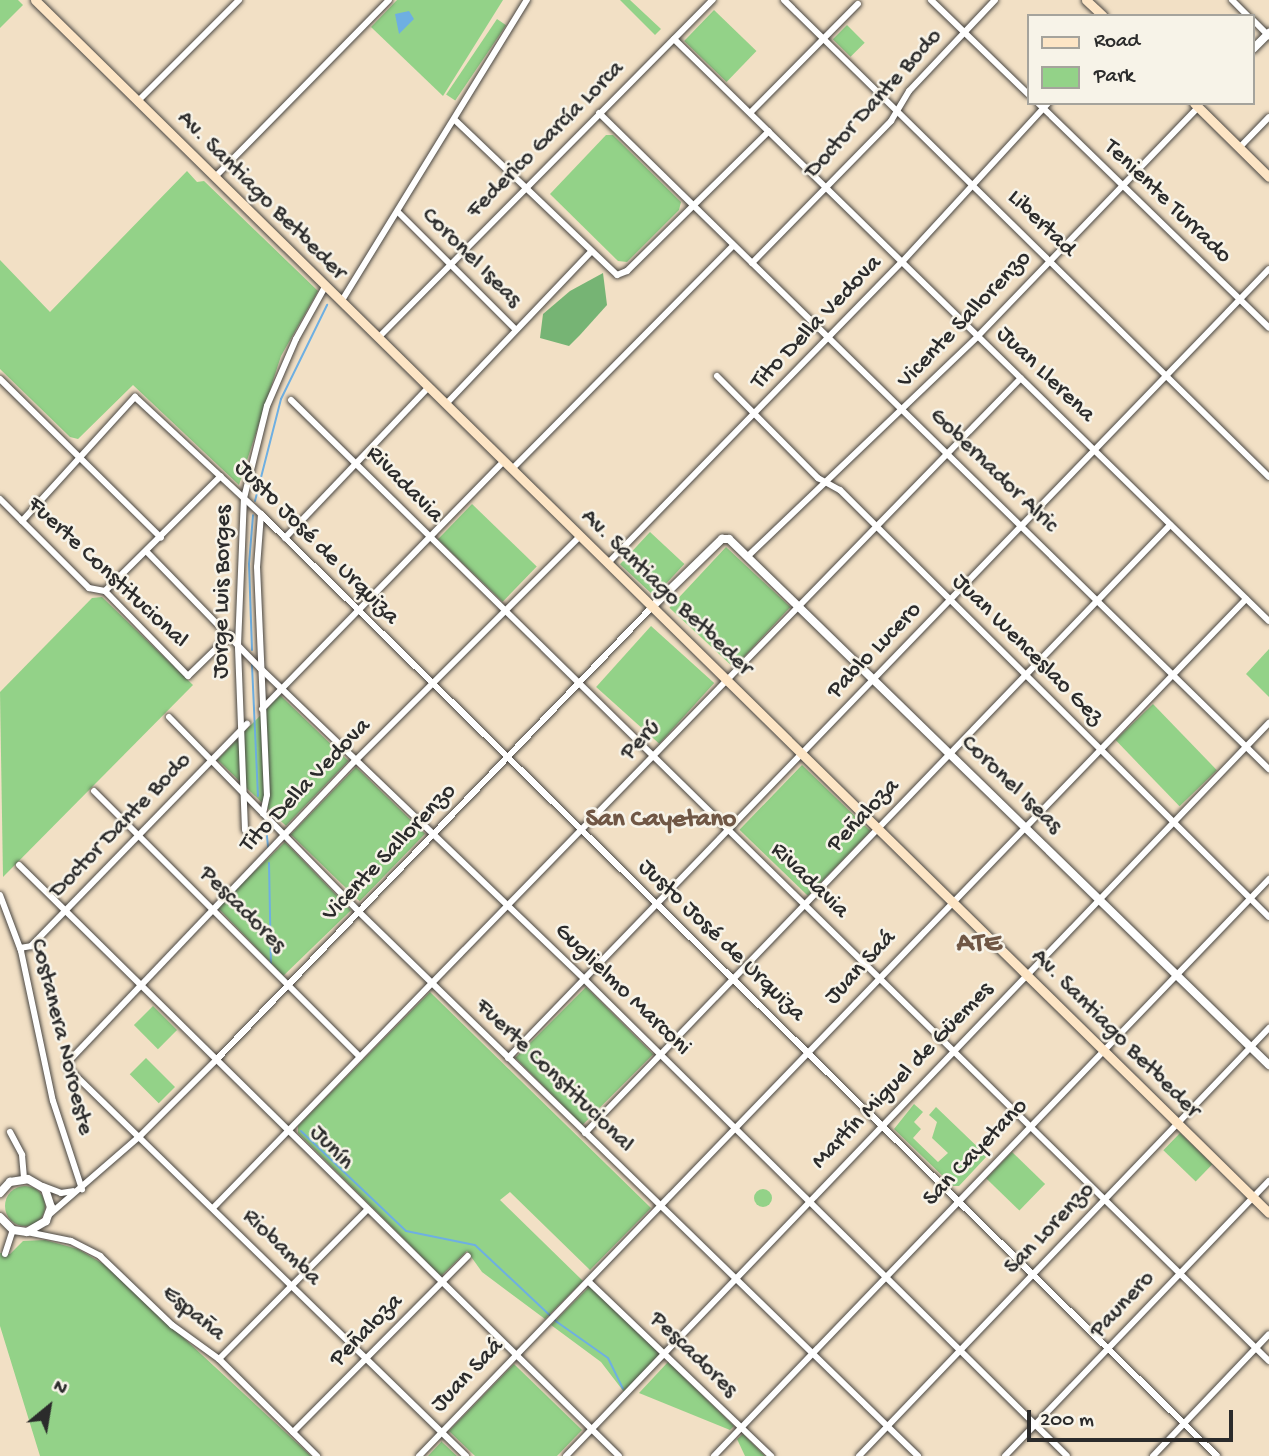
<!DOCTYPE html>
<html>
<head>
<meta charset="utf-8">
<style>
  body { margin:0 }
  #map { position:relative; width:1269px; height:1456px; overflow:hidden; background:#f2e0c5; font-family:"Gochi Hand",sans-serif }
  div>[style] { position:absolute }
  .green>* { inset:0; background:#93d288; transform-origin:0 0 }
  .round { border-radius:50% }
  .forest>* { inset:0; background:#76b474 }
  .water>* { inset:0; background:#6eafe2 }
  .stream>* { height:2px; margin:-1px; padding:0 1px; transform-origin:1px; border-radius:1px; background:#6eafe2 }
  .roads { filter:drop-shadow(0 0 2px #494642) drop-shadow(0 0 2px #494642) }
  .minor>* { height:6px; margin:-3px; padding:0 3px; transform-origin:3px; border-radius:3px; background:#fff }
  .tertiary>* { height:8px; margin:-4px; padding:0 4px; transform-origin:4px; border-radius:4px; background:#fff }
  .secondary>* { height:9px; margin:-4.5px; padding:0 4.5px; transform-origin:4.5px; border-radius:4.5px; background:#fde5c5 }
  span { translate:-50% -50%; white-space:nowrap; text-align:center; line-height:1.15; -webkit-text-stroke:5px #f7f3e8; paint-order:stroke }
  .street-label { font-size:24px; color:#2b2b2b }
  .neighbourhood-label { font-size:26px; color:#705745; font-weight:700 }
  .quarter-label { font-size:28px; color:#705745; font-weight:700 }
  .legend { position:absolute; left:1027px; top:14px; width:228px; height:91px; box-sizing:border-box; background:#f7f3e8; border:2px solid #a5a39c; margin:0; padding:9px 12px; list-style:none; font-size:21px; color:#2b2b2b }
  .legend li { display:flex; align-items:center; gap:14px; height:35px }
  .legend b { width:35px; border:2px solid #a5a39c }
  .north { position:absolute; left:14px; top:1372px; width:70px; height:70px; -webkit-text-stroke:5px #f7f3e8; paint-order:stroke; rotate:30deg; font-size:19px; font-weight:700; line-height:28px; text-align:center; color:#2b2b2b }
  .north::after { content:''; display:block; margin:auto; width:24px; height:32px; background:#2b2b2b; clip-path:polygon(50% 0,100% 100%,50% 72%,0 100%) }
  .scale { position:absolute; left:1027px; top:1410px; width:206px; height:32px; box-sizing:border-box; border:4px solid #2b2b2b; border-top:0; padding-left:9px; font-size:21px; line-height:24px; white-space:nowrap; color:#2b2b2b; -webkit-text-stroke:5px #f7f3e8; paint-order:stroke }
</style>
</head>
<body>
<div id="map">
  <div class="green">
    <div style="clip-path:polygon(0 0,18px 0,23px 5px,0 28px)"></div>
    <div style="clip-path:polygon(397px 0,503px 0,443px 96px,371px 27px)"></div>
    <div style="clip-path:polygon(620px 0,630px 0,661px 29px,655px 35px)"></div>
    <div style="left:714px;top:10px;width:59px;height:43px;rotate:44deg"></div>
    <div style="left:497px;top:19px;width:11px;height:91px;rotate:34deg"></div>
    <div style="left:847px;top:25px;width:25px;height:20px;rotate:45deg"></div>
    <div style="clip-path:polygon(606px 135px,613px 135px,681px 202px,679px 210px,627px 262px,618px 261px,550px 194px)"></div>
    <div style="clip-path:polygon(187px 171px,197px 182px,204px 181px,318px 291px,281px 356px,239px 485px,133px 385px,78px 439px,70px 437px,0 369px,0 260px,50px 312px)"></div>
    <div style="left:472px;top:504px;width:90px;height:49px;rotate:44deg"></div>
    <div style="left:650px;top:532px;width:47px;height:44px;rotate:43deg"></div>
    <div style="left:726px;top:547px;width:88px;height:83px;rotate:43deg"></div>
    <div style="clip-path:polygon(102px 597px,193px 685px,3px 877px,0 692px,92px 598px)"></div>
    <div style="left:651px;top:626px;width:85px;height:82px;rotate:42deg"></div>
    <div style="clip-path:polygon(1269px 649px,1269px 697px,1246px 674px)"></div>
    <div style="left:280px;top:695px;width:95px;height:90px;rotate:44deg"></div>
    <div style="left:1153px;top:704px;width:92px;height:52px;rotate:46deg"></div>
    <div style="left:802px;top:765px;width:95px;height:90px;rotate:44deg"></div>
    <div style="left:356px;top:767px;width:96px;height:94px;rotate:44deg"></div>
    <div style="left:285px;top:842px;width:95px;height:94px;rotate:46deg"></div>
    <div style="left:586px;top:987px;width:95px;height:100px;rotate:45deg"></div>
    <div style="clip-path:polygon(430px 992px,651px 1208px,590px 1270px,510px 1192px,500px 1200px,583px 1281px,545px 1319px,482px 1272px,467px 1251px,441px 1276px,298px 1133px,298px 1126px)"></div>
    <div style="left:153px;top:1006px;width:34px;height:27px;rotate:45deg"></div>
    <div style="left:146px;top:1058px;width:41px;height:23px;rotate:45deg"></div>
    <div style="clip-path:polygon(914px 1104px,923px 1112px,914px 1122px,921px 1129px,913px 1138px,938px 1162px,948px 1153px,932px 1138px,937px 1122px,929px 1115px,936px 1107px,987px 1156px,959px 1186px,953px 1186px,894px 1129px)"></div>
    <div style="left:1180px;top:1133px;width:45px;height:24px;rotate:44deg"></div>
    <div style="left:1012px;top:1152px;width:46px;height:37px;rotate:44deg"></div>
    <div class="round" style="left:5px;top:1186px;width:40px;height:40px"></div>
    <div class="round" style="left:754px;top:1189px;width:18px;height:18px"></div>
    <div style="clip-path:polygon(45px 1240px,78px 1249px,105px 1265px,311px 1456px,40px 1456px,0 1326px,0 1253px,10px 1254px,23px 1241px)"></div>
    <div style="clip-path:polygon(590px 1286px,660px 1354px,624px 1392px,601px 1362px,551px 1325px)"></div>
    <div style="clip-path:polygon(668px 1362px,734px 1426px,730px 1430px,639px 1393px)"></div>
    <div style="clip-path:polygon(514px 1364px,582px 1430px,557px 1456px,475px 1456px,449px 1431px)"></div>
    <div style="clip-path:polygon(743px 1434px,765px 1456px,745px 1456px,737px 1439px)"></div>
    <div style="clip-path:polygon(442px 1441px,442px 1442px,457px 1456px,428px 1456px)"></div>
  </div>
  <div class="forest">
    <div style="clip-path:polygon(603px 273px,607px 305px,580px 335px,569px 346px,540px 338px,543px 314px,570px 291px)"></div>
  </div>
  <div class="water">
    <div style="clip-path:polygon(409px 11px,414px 19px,399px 34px,395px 14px)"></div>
  </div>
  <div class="stream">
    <div style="left:255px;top:501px;width:105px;rotate:-75.7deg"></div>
    <div style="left:281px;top:399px;width:105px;rotate:-63.9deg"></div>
    <div style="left:252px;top:650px;width:86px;rotate:-92deg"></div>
    <div style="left:249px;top:564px;width:49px;rotate:-85.3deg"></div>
    <div style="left:252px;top:665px;width:131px;rotate:87.4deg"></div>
    <div style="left:266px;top:827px;width:20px;rotate:84deg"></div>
    <div style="left:269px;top:863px;width:100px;rotate:88.9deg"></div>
    <div style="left:301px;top:1131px;width:145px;rotate:43.6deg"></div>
    <div style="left:406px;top:1231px;width:70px;rotate:11.5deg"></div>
    <div style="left:475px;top:1245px;width:112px;rotate:43.2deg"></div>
    <div style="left:557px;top:1322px;width:62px;rotate:35.2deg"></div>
    <div style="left:608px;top:1358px;width:34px;rotate:64deg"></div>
  </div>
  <div class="roads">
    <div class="minor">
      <div style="left:784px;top:0;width:680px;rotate:44.52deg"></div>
      <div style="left:931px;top:0;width:136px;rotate:44.1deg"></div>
      <div style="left:1232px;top:0;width:23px;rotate:45deg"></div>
      <div style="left:1253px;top:20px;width:23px;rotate:45deg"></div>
      <div style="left:674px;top:39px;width:832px;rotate:44.37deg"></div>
      <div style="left:138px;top:101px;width:143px;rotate:-45deg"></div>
      <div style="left:1038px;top:103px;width:322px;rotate:44.2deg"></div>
      <div style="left:751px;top:112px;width:152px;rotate:-45.3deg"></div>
      <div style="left:599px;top:113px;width:938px;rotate:44.4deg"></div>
      <div style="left:456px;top:121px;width:223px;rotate:43.7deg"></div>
      <div style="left:617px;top:275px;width:11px;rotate:-22deg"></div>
      <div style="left:627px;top:271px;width:199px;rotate:-44.6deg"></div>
      <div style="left:1239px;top:148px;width:43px;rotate:-45.9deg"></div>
      <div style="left:215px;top:177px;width:248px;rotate:-45.5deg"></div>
      <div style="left:399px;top:213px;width:165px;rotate:45deg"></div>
      <div style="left:752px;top:263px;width:199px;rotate:-45.6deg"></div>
      <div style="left:891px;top:121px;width:35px;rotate:-59deg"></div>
      <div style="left:909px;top:91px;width:125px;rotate:-46.6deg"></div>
      <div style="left:341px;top:302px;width:355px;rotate:-58.4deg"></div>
      <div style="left:378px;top:338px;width:476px;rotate:-45.3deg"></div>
      <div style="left:717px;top:376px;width:144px;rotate:45.3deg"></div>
      <div style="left:818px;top:478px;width:25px;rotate:29deg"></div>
      <div style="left:840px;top:490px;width:605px;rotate:44.87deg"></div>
      <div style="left:0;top:379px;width:226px;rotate:44.6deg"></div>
      <div style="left:291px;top:400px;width:1371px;rotate:44.5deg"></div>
      <div style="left:446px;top:404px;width:209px;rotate:-46.4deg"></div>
      <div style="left:512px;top:469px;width:314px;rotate:-45.3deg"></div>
      <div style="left:0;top:499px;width:126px;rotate:45deg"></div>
      <div style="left:89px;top:588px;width:16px;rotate:11deg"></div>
      <div style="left:105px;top:591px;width:119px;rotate:45.7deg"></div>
      <div style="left:188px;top:676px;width:59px;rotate:-44.3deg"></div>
      <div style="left:261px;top:514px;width:53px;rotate:94.3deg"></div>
      <div style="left:257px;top:567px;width:228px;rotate:87.5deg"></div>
      <div style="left:267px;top:795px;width:19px;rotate:102deg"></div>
      <div style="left:22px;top:521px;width:168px;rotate:-47.7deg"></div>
      <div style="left:135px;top:397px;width:172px;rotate:42.9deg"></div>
      <div style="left:261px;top:514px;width:1342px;rotate:44.58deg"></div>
      <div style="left:285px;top:538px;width:209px;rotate:-46.4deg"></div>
      <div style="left:148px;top:553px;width:161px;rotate:45.8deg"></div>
      <div style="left:260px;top:668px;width:451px;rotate:43.8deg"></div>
      <div style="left:585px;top:980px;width:677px;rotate:44.64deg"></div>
      <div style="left:748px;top:556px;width:318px;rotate:-43.7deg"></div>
      <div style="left:978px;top:336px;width:318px;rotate:-46.1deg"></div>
      <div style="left:608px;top:563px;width:421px;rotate:-45.7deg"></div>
      <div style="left:902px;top:262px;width:216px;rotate:-47.4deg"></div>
      <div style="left:105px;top:591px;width:163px;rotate:-44.8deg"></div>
      <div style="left:262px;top:709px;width:347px;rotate:-45.7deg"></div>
      <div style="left:169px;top:717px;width:272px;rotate:45.7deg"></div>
      <div style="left:359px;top:912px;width:780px;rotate:44.22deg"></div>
      <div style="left:94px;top:791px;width:376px;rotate:45deg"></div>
      <div style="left:245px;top:830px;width:184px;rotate:-92.2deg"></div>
      <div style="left:238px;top:646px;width:148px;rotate:-87.7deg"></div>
      <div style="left:244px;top:498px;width:95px;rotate:-76deg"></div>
      <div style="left:267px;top:406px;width:73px;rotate:-66.6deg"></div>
      <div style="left:296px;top:339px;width:60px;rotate:-60.9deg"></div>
      <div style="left:19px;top:865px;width:842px;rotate:44.57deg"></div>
      <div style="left:0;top:895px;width:60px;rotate:69.4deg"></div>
      <div style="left:21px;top:951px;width:153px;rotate:78deg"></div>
      <div style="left:53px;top:1101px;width:93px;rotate:71.8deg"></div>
      <div style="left:20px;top:948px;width:11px;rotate:-10deg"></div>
      <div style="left:31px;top:946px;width:310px;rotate:-45.8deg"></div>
      <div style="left:508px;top:1058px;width:1096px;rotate:-46.03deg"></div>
      <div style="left:10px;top:1132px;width:26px;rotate:62deg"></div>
      <div style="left:22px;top:1155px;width:24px;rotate:85deg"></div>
      <div style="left:585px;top:1133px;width:844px;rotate:-46.1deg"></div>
      <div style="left:43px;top:1186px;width:19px;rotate:21deg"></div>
      <div style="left:61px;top:1193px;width:12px;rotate:-9deg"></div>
      <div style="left:213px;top:1208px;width:1158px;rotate:-45.77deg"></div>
      <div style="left:50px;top:1214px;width:119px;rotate:-40.9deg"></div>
      <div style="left:140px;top:1136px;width:109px;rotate:-45deg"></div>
      <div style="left:217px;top:1059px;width:627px;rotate:-46.1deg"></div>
      <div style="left:27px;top:1232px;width:45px;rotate:11.6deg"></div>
      <div style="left:71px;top:1241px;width:33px;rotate:27deg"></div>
      <div style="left:100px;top:1256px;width:100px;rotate:43.8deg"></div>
      <div style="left:172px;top:1325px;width:58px;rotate:35.9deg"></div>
      <div style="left:219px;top:1359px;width:138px;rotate:44.7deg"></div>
      <div style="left:5px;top:1254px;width:25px;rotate:-72deg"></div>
      <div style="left:589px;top:1282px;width:252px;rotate:43.7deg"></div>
      <div style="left:219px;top:1359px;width:209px;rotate:-45.2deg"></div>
      <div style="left:293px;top:1432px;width:248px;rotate:-45.2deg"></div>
      <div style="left:419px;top:1456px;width:1191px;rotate:-46.02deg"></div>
      <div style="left:466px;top:1456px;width:554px;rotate:-135.73deg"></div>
      <div style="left:69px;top:1069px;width:7px;rotate:-98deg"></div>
      <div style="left:68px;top:1062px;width:416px;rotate:-46.4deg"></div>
      <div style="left:355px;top:761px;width:318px;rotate:-45deg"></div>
      <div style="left:566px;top:1456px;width:1016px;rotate:-46.2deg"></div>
      <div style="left:714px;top:1456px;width:801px;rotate:-46.11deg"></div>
      <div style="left:859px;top:1456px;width:593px;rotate:-46.23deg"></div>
      <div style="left:1005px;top:1456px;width:381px;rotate:-46.2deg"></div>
      <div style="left:1153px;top:1456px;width:168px;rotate:-46.4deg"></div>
    </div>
    <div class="tertiary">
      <div style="left:1253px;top:49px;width:23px;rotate:-45deg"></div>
      <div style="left:652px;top:607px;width:98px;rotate:-44.2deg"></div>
      <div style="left:722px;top:539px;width:7px"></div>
      <div style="left:729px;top:539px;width:754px;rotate:44.25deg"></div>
      <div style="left:0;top:1193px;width:15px;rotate:-48deg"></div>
      <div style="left:10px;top:1182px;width:18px;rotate:-9deg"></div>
      <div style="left:28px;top:1179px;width:20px;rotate:30deg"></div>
      <div style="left:45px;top:1189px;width:19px;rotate:72deg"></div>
      <div style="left:51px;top:1207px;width:15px;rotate:110deg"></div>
      <div style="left:46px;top:1221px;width:22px;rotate:150deg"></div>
      <div style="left:27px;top:1232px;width:14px;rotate:-172deg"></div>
      <div style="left:13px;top:1230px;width:18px;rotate:-135deg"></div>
    </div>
    <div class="secondary">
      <div style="left:35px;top:0;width:1730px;rotate:44.51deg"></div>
      <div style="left:1086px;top:0;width:23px;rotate:43deg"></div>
      <div style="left:1194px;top:103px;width:105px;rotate:44.6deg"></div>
    </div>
  </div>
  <div class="street-label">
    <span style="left:874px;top:104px;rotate:-48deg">Doctor Dante Bodo</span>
    <span style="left:546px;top:140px;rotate:-45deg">Federico García Lorca</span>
    <span style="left:261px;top:196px;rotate:45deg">Av. Santiago Betbeder</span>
    <span style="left:1167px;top:202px;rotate:44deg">Teniente Turrado</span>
    <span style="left:1041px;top:224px;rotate:44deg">Libertad</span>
    <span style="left:471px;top:258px;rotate:45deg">Coronel Iseas</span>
    <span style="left:965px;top:320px;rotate:-46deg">Vicente Sallorenzo</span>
    <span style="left:817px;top:323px;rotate:-46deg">Tito Della Vedova</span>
    <span style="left:1045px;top:375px;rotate:44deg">Juan Llerena</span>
    <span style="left:993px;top:471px;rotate:44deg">Gobernador Alric</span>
    <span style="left:404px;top:485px;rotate:45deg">Rivadavia</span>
    <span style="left:316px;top:543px;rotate:45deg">Justo José de Urquiza</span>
    <span style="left:107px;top:573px;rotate:43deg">Fuerte Constitucional</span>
    <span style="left:223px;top:592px;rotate:-89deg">Jorge Luis Borges</span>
    <span style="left:666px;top:593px;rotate:44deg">Av. Santiago Betbeder</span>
    <span style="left:1027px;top:650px;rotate:45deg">Juan Wenceslao Gez</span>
    <span style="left:875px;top:651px;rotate:-46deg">Pablo Lucero</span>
    <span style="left:641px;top:741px;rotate:-45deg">Perú</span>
    <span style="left:1011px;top:785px;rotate:44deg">Coronel Iseas</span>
    <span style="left:306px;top:786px;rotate:-46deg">Tito Della Vedova</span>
    <span style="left:864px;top:816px;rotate:-46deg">Peñaloza</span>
    <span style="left:121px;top:826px;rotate:-46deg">Doctor Dante Bodo</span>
    <span style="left:390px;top:853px;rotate:-46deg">Vicente Sallorenzo</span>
    <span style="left:809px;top:881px;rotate:44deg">Rivadavia</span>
    <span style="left:242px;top:910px;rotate:45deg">Pescadores</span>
    <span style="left:721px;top:941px;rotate:44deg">Justo José de Urquiza</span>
    <span style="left:861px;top:968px;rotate:-47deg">Juan Saá</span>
    <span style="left:622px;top:990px;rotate:44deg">Guglielmo Marconi</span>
    <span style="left:1115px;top:1034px;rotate:45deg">Av. Santiago Betbeder</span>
    <span style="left:61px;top:1037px;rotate:76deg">Costanera Noroeste</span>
    <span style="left:554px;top:1076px;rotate:44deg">Fuerte Constitucional</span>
    <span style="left:903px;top:1076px;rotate:-46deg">Martín Miguel de Güemes</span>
    <span style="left:331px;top:1148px;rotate:46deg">Junín</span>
    <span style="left:976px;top:1153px;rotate:-46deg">San Cayetano</span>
    <span style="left:1050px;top:1229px;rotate:-46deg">San Lorenzo</span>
    <span style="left:281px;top:1248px;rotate:44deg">Riobamba</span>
    <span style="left:1123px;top:1305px;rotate:-47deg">Paunero</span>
    <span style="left:193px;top:1314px;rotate:39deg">España</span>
    <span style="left:367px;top:1331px;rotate:-45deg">Peñaloza</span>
    <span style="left:693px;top:1355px;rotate:44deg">Pescadores</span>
    <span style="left:468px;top:1376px;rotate:-46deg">Juan Saá</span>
  </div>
  <div class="neighbourhood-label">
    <span style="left:661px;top:821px">San Cayetano</span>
  </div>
  <div class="quarter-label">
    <span style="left:979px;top:945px">ATE</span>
  </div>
  <ul class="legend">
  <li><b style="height:9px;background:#fde5c5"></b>Road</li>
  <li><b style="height:19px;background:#93d288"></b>Park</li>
  </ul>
  <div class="north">N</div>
  <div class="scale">200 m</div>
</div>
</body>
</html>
